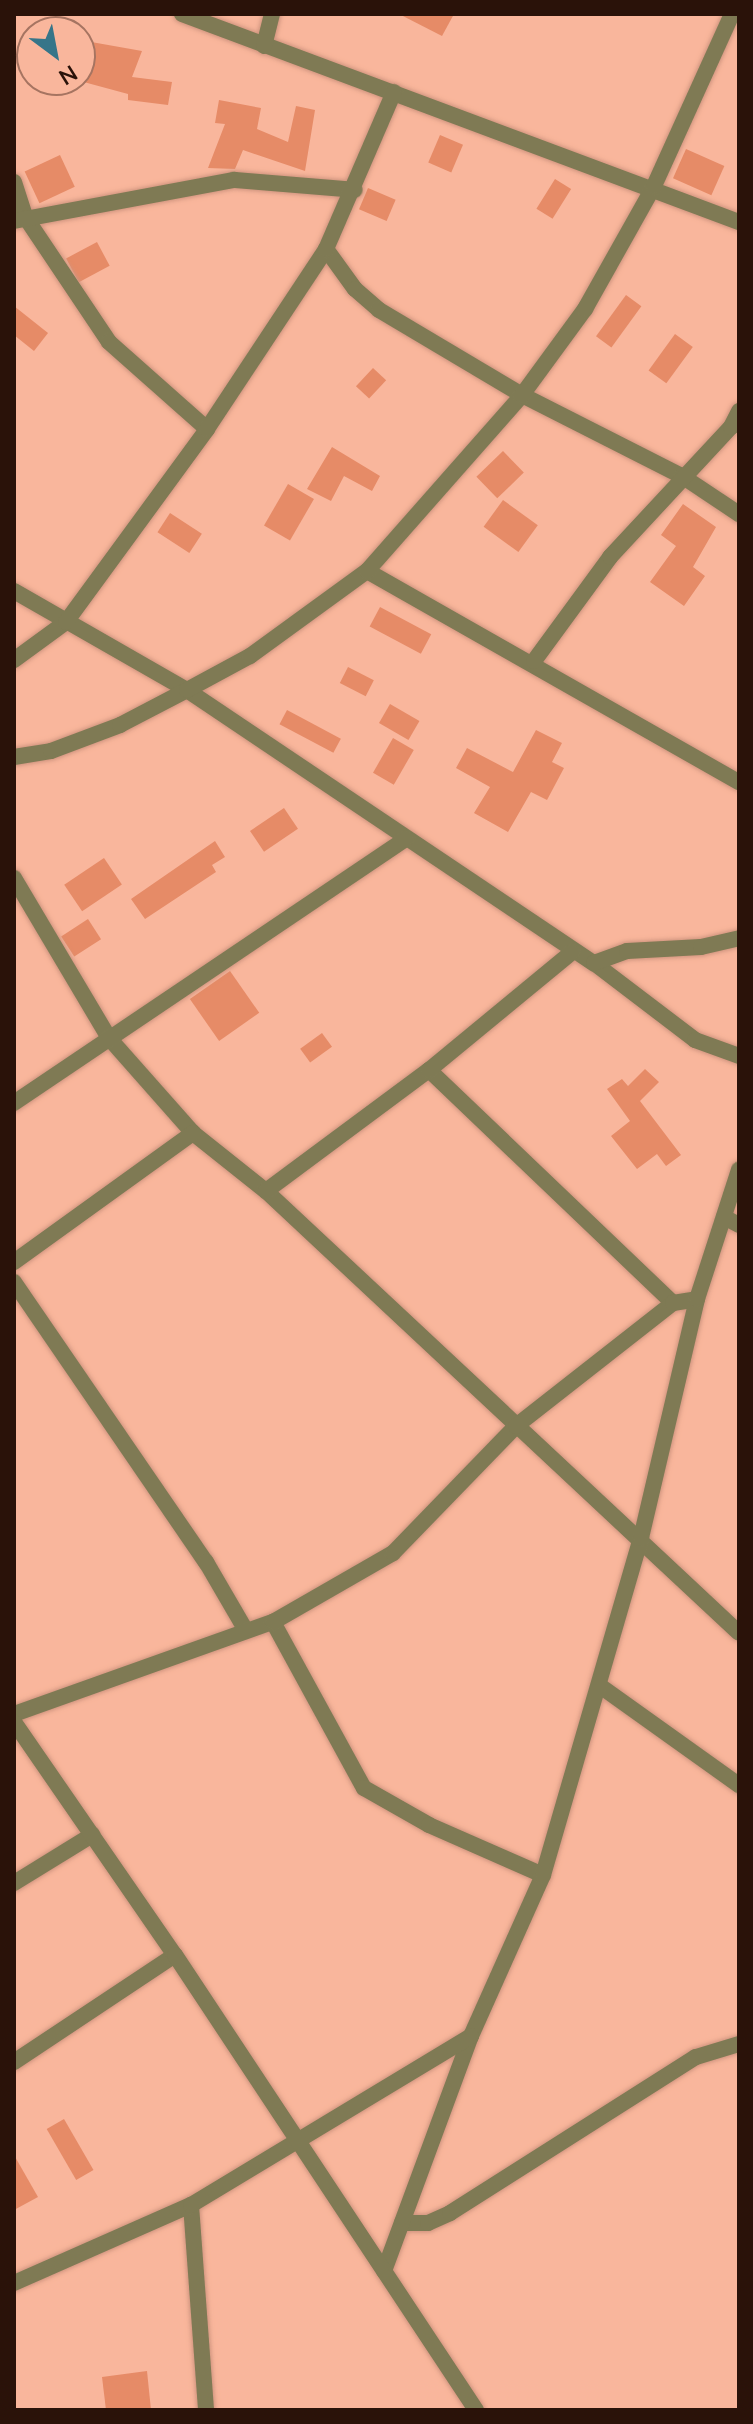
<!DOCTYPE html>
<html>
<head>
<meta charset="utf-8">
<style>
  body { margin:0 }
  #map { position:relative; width:753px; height:2424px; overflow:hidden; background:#f9b69c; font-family:"Nunito Sans",sans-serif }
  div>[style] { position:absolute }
  .building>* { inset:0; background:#e68b67; transform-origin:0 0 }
  .roads { filter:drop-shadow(0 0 2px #d0957f) drop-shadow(0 0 2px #d0957f) }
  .minor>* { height:16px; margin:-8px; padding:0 8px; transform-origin:8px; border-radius:8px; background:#7f7a54 }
  .tertiary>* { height:16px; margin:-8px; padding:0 8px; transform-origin:8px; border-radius:8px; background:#7f7a54 }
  span { translate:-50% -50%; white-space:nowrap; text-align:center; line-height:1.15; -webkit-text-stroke:6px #f9b69c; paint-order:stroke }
  .frame { position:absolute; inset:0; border:16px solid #2a1209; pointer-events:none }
  .north { position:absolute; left:16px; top:16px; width:80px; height:80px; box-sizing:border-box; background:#f9b69c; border:2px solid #a67461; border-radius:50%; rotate:148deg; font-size:22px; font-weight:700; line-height:32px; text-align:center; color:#2a1209 }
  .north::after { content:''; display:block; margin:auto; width:28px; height:36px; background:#367589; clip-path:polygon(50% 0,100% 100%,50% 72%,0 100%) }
</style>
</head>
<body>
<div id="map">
  <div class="building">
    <div style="clip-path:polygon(399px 14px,454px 14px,442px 36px)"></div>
    <div style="clip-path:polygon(80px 40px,142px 51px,132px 77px,172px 82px,168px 105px,128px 100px,128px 94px,80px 81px)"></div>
    <div style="clip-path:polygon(219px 100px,261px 108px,257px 129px,288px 142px,296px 106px,315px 110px,305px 171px,243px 150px,235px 169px,208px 168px,225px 124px,215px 123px)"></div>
    <div style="left:440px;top:135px;width:25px;height:30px;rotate:23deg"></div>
    <div style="left:686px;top:149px;width:42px;height:32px;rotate:24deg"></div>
    <div style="left:60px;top:155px;width:35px;height:39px;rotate:65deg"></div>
    <div style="left:555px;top:179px;width:19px;height:35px;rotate:32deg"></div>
    <div style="left:368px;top:188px;width:30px;height:23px;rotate:23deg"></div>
    <div style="left:97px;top:242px;width:27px;height:35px;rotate:62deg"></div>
    <div style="left:626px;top:295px;width:19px;height:51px;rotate:36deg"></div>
    <div style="clip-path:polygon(14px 306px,48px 333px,34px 351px,14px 335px)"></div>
    <div style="left:675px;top:334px;width:22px;height:45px;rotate:36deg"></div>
    <div style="left:373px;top:368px;width:18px;height:25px;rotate:43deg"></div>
    <div style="clip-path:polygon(332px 447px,380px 476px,372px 491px,344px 476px,331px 501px,307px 489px)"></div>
    <div style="left:503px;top:451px;width:30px;height:37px;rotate:46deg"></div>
    <div style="left:288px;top:484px;width:30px;height:48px;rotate:30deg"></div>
    <div style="left:503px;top:500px;width:43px;height:33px;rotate:36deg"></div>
    <div style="clip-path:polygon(683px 504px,716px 527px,693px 567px,705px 576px,684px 606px,650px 582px,676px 546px,661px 535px)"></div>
    <div style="left:170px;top:513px;width:38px;height:23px;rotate:33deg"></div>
    <div style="left:380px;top:607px;width:58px;height:22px;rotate:28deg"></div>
    <div style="left:348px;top:667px;width:29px;height:18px;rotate:27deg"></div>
    <div style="left:390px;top:704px;width:34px;height:22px;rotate:30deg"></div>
    <div style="left:287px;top:710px;width:61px;height:16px;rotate:28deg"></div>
    <div style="clip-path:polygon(536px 730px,562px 743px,552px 762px,564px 768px,547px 800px,531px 792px,508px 832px,474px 813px,490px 787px,456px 768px,467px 748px,513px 772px)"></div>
    <div style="left:393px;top:738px;width:24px;height:40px;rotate:30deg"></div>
    <div style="left:284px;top:808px;width:25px;height:41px;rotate:56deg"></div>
    <div style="clip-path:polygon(215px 841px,225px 857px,212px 865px,216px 872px,145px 919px,131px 899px)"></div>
    <div style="left:104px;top:858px;width:32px;height:48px;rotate:56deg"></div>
    <div style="left:88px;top:919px;width:24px;height:32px;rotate:57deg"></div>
    <div style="left:230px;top:971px;width:51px;height:49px;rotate:55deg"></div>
    <div style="left:322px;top:1033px;width:17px;height:27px;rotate:54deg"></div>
    <div style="clip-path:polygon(645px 1069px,659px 1082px,640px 1101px,681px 1155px,666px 1166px,657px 1154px,637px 1169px,611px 1136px,630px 1121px,607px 1089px,622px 1079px,628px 1086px)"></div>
    <div style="left:64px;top:2119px;width:59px;height:20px;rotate:60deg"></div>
    <div style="clip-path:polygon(14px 2155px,38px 2197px,14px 2210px)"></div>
    <div style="clip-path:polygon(147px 2371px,151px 2410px,106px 2410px,102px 2377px)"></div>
  </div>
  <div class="roads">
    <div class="minor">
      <div style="left:182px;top:14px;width:595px;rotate:20.48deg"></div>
      <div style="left:264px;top:46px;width:33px;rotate:-76deg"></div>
      <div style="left:14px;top:182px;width:38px;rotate:72deg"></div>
      <div style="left:26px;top:218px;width:149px;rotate:56.2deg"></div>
      <div style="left:109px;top:342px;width:131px;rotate:41.6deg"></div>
      <div style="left:14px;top:221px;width:224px;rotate:-10.6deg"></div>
      <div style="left:234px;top:180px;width:121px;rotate:4.7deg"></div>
      <div style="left:326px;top:249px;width:49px;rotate:54.1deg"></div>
      <div style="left:355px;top:289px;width:32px;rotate:41deg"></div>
      <div style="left:379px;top:310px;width:166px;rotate:30.7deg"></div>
      <div style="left:522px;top:395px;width:179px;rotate:26.9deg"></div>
      <div style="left:682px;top:476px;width:69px;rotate:33.7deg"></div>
      <div style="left:367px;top:571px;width:428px;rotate:29.6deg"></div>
      <div style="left:14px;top:591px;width:199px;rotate:29.8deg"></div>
      <div style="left:187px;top:690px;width:490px;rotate:33.9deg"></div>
      <div style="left:594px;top:963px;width:127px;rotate:37.3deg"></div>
      <div style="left:695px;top:1040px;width:47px;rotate:20deg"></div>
      <div style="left:14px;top:660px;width:64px;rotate:-36.2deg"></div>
      <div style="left:66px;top:622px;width:239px;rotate:-53.8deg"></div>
      <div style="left:207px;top:429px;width:216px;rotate:-56.5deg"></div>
      <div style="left:326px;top:249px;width:171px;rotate:-66.6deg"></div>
      <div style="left:534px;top:661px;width:129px;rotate:-53.8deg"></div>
      <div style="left:610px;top:557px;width:178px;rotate:-47.1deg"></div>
      <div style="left:731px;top:427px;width:18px;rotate:-63deg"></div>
      <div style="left:14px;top:878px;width:186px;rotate:59.3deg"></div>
      <div style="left:109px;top:1038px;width:127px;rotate:48.5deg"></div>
      <div style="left:193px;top:1133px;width:93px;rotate:38.5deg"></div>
      <div style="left:266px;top:1191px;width:647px;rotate:43.06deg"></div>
      <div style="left:594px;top:963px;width:35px;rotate:-20deg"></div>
      <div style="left:627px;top:951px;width:74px;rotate:-3.1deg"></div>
      <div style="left:701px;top:947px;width:39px;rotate:-13deg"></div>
      <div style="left:429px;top:1070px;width:337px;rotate:43.7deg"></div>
      <div style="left:14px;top:1103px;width:473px;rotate:-34deg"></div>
      <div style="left:266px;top:1191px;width:203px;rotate:-36.6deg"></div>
      <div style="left:429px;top:1070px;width:185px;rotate:-39.5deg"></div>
      <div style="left:724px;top:1217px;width:17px;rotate:28deg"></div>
      <div style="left:14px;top:1262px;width:221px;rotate:-35.8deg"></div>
      <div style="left:14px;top:1282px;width:340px;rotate:55.6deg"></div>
      <div style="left:206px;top:1562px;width:78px;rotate:59.8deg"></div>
      <div style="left:273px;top:1622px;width:189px;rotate:61.3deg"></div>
      <div style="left:364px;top:1788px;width:75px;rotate:29.6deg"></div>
      <div style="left:429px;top:1825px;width:124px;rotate:23.7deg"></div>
      <div style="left:600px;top:1686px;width:171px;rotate:35.5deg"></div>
      <div style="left:14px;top:1714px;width:275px;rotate:-19.6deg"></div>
      <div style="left:273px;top:1622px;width:138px;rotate:-29.9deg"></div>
      <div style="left:393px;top:1553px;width:177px;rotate:-45.9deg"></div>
      <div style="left:516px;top:1426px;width:199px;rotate:-38.1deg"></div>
      <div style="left:673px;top:1303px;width:24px;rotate:-9deg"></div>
      <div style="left:14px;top:1883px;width:92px;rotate:-31.6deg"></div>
      <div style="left:14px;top:2062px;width:193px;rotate:-33.6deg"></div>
      <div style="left:191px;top:2205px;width:206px;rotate:85.8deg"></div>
      <div style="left:402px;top:2223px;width:26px"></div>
      <div style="left:428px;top:2223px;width:24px;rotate:-24deg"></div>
      <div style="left:450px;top:2213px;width:291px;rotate:-32.4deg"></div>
      <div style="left:696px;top:2057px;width:45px;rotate:-16.8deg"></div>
      <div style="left:384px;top:2271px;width:251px;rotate:-69.7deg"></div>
      <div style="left:471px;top:2036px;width:176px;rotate:-65.9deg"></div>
      <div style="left:543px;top:1875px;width:351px;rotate:-73.8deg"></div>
      <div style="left:641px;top:1538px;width:245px;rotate:-76.8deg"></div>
      <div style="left:697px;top:1299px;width:136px;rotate:-72deg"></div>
      <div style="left:14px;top:2283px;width:193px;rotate:-23.8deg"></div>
      <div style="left:191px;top:2205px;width:327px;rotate:-31.1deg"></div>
    </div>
    <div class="tertiary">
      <div style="left:14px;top:757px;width:37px;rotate:-9deg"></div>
      <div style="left:51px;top:751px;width:74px;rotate:-20.6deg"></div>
      <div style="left:120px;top:725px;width:76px;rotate:-27.6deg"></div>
      <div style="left:187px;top:690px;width:72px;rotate:-28.4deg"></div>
      <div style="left:250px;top:656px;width:145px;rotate:-36deg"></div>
      <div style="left:367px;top:571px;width:235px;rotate:-48.6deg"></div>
      <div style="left:522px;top:395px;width:107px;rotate:-53.8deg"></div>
      <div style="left:585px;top:309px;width:141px;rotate:-60.7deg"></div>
      <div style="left:654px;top:186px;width:189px;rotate:-65.6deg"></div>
      <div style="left:14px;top:1722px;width:283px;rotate:55.4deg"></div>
      <div style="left:175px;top:1955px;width:546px;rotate:56.51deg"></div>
    </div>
  </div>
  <div class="frame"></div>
  <div class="north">N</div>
</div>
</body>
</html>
